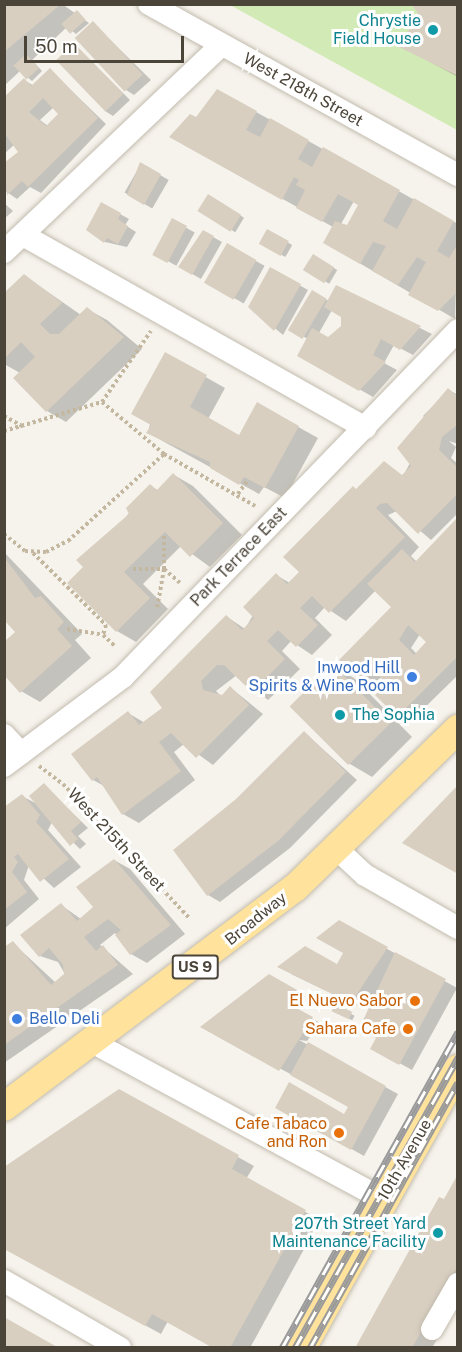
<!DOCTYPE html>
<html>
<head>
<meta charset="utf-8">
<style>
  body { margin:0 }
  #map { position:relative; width:462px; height:1352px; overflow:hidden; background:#f6f3ec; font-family:"Public Sans",sans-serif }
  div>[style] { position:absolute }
  .green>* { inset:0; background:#d2eab5 }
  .shadow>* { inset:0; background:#0003; transform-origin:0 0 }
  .building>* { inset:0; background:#d8cfc1; transform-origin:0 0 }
  .path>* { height:4px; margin-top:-2px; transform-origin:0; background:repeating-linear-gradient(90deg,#c4b79f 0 3px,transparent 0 6px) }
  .roads { filter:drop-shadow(0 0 2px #c2bbae) drop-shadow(0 0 2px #c2bbae) }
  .minor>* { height:22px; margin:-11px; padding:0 11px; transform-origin:11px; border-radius:11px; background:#fff }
  .major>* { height:28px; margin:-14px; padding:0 14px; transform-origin:14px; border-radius:14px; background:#ffe39c }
  .rail>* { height:7px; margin-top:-3.5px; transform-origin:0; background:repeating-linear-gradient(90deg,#fff 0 14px,#9a9a9a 0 28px); box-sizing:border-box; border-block:2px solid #9a9a9a }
  .dots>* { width:16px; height:16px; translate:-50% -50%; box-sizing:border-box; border:3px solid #fff; border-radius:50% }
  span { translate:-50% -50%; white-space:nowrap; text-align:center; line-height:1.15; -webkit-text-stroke:6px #fff; paint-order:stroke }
  .shield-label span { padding:2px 4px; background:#fff; border:2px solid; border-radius:4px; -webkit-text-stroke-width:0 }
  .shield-label { font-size:15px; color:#4b4439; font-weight:700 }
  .culture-label { font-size:16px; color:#0d838f }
  .right { translate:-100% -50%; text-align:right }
  .left { translate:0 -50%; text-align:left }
  .street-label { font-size:16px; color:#4b4439 }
  .shop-label { font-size:16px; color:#366cbe }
  .food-label { font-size:16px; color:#c56008 }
  .frame { position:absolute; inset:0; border:6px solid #4b4439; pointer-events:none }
  .scale { position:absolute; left:24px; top:36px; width:160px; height:27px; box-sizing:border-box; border:3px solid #4b4439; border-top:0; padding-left:8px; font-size:18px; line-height:21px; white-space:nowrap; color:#4b4439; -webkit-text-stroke:4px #fff; paint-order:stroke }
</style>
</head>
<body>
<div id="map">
  <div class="green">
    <div style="clip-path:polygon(230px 5px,457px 5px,457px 130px)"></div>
  </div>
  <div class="shadow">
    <div style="clip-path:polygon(4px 4px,62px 4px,89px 23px,76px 34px,67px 27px,32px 60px,42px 71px,32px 81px,20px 71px,4px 86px)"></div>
    <div style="clip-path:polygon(413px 4px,458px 4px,458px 77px,417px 55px,420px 13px)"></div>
    <div style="clip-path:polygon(93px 23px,151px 80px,134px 95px,126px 90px)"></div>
    <div style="clip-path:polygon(75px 45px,130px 100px,113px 116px,105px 111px)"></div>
    <div style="clip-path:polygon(evenodd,50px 70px,106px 124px,41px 193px,30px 187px,17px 199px,4px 190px,4px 161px,8px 164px,20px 153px,14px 145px,4px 154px,4px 98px,24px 80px,34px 86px,50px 70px,54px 107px,64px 119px,48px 126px,40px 120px,54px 107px)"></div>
    <div style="clip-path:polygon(evenodd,256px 112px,458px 224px,455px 319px,325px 243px,333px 227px,171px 137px,196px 119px,256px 112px,354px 201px,360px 205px,348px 226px,341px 224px,354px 201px)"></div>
    <div style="left:141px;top:164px;width:32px;height:33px;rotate:30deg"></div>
    <div style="left:208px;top:196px;width:42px;height:17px;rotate:31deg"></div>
    <div style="clip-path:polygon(4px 203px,13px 211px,4px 219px)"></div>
    <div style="clip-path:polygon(102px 204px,129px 219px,125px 225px,136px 232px,127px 247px,105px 242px)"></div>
    <div style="left:172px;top:220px;width:26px;height:38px;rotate:29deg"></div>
    <div style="left:268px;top:231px;width:28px;height:14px;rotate:30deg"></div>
    <div style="clip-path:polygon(204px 232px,222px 242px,201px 279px,180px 267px)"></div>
    <div style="left:227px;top:245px;width:43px;height:43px;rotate:29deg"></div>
    <div style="left:313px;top:256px;width:28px;height:16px;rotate:30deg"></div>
    <div style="clip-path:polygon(271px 269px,308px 290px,283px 335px,250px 307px)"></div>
    <div style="clip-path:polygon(25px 276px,81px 315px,87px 309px,107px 320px,142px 349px,66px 422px,47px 411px,20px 373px,4px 364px,4px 295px)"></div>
    <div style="clip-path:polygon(evenodd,337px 287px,432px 334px,413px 355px,394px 345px,384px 363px,397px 370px,373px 397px,299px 355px,308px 339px,291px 330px,313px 293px,329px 301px,337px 287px,332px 310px,343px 316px,343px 326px,328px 339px,319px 333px,332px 310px)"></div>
    <div style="clip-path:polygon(165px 354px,225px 388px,208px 419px,240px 437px,257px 404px,318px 438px,285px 498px,264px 487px,259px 494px,148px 433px)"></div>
    <div style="clip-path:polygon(evenodd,449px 390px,458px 395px,458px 444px,449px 441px,456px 447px,451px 458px,458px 464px,458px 513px,431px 540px,397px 511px,388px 515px,419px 547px,411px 556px,417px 562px,458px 519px,458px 675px,410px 722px,398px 715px,382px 677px,372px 684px,359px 677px,393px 608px,376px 590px,346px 621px,325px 607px,315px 618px,332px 635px,312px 655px,291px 641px,282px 651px,300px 669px,268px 700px,237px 675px,216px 691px,222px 697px,231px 688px,263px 714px,213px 765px,184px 744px,174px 752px,195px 780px,139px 823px,123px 814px,106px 787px,93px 780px,128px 713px,145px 723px,164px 708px,226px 616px,245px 629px,276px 575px,290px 583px,301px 572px,357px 490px,384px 463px,403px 476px,431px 424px,423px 416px,449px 390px,420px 634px,428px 642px,417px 654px,411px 648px,420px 634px)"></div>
    <div style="clip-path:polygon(174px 475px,193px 486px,242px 535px,210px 567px,181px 546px,143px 584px,168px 609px,136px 642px,117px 631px,85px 567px,151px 486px,159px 491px)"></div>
    <div style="clip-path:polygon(4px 552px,82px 634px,75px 640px,91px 658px,40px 702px,21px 691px,17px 632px,4px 618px)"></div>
    <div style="clip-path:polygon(332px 666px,354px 678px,412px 737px,372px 777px,350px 764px)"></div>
    <div style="clip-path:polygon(305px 733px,357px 780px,290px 848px,220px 902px,208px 895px,237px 801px)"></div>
    <div style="clip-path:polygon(44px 785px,88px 828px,78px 836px,86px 844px,80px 849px,52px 822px,48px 830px,81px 867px,54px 888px,29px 865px,24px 880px,39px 899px,4px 929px,4px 840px,22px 796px,37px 804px)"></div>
    <div style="clip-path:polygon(114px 860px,130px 869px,185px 934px,147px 963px,131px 954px,115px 933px,100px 945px,133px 974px,4px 1063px,4px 984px,13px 943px,56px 983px,65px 974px,58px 962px,40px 956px,61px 905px,81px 919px,95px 907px)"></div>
    <div style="clip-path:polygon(339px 922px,457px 988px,412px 1070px,372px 1048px,378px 1038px,376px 995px,364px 1009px,291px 974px,338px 966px,345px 953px)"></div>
    <div style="clip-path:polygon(269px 976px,305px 996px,298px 1011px,320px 1023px,307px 1041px,299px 1040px,398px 1094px,364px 1156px,277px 1107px,345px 1116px,350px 1106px,203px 1027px)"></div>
    <div style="left:336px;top:1006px;width:21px;height:5px;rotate:28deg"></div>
    <div style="clip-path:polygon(120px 1091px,254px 1166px,246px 1179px,320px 1220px,250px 1348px,215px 1348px,168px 1321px,161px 1334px,4px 1248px)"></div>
    <div style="clip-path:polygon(458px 1178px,458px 1302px,432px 1348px,356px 1348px)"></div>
  </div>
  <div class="building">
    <div style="clip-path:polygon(4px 4px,61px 4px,4px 52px)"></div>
    <div style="clip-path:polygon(411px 4px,458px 4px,458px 76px,399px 47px,418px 13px)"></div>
    <div style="left:77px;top:10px;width:13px;height:21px;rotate:48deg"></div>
    <div style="left:93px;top:21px;width:73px;height:25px;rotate:47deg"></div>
    <div style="left:74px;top:43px;width:71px;height:25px;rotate:46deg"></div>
    <div style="left:26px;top:54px;width:19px;height:17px;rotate:47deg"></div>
    <div style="clip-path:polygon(evenodd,50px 68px,98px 118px,28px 187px,22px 181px,7px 195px,4px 163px,18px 152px,5px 134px,5px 96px,24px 78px,31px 86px,50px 68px,43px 98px,58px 114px,46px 126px,29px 112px,43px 98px)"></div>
    <div style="clip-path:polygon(217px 89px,257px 111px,246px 130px,260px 137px,270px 118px,309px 140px,298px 159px,312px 167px,323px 147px,400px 190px,383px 221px,397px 229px,414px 198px,454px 221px,437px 251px,449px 258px,458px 244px,458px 291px,438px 311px,408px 295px,426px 262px,417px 257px,398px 285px,372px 271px,386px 246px,373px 242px,360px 264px,323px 243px,335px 221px,347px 225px,358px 205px,338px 194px,322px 222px,296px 208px,305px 190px,296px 185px,299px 180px,294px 177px,282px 200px,169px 137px,190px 114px,196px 117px)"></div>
    <div style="clip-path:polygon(140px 162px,161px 174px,144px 205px,127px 195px)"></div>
    <div style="left:208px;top:194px;width:39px;height:20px;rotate:32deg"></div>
    <div style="clip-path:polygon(101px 202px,121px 213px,118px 219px,128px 226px,118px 244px,107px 238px,104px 243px,86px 230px)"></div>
    <div style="left:172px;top:218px;width:17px;height:42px;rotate:28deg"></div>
    <div style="left:267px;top:229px;width:25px;height:17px;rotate:29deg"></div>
    <div style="clip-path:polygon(203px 230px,214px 236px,192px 275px,178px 267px)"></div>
    <div style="left:227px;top:243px;width:34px;height:46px;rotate:30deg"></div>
    <div style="left:313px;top:254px;width:25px;height:19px;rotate:32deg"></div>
    <div style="clip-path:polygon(270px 267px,301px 284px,274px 331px,248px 307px)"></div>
    <div style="clip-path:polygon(24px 274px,62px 303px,40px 324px,50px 334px,59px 334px,87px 307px,124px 337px,46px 412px,13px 378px,35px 357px,21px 342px,4px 359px,4px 293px)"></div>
    <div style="clip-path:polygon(336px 285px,421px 326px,400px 350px,381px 339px,373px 355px,386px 362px,359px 391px,297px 356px,312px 328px,328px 337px,341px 326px,341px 317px,324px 307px)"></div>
    <div style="left:312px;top:290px;width:17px;height:47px;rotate:31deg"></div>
    <div style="clip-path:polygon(165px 352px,207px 375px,190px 407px,239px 435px,257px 402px,299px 426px,265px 488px,244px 477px,239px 485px,210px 468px,210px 462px,146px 433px,151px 425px,131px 414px)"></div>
    <div style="clip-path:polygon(448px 388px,458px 397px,458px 424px,442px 437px,439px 450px,458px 468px,458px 493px,418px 534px,387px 503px,380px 504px,376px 508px,405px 537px,329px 613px,312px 596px,300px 608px,318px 625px,296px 647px,278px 630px,267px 641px,285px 659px,252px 692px,224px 665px,217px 665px,201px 681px,203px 690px,222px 695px,230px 686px,249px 705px,196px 758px,171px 733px,159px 742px,181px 771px,122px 815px,97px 777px,92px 781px,71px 754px,128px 711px,139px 725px,162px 708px,150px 692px,226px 615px,242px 630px,254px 618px,243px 607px,276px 573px,287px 584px,299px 572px,283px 557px,353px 486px,356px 489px,384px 461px,402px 475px,411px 466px,397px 448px)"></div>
    <div style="clip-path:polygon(173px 473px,223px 523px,190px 557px,165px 532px,124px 572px,150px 598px,116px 632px,67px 583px,83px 567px,76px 560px,129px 514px,126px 508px,150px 484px,157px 490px)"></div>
    <div style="clip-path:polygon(evenodd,458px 517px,458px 656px,397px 717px,375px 695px,387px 684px,372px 669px,358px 678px,339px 660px,391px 607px,367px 584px,402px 549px,415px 562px,458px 517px,408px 625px,426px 642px,414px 655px,399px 640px,408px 625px)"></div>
    <div style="clip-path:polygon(4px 557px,35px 598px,41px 596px,64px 622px,57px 629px,72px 646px,20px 693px,4px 675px,4px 642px,15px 632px,4px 620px)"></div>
    <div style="left:332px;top:664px;width:83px;height:60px;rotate:45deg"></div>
    <div style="clip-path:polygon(304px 731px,346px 772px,278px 841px,207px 896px,173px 850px,236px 799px)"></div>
    <div style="clip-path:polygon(44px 783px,81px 822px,71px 831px,78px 839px,70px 846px,29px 796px)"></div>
    <div style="clip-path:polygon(458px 785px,458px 874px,402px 843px)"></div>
    <div style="clip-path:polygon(22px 794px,40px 815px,36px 822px,69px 859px,40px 882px,18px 854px,14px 857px,18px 862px,12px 872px,27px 892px,4px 910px,4px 807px)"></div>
    <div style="clip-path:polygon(114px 859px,171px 925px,130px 955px,115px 935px,121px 930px,108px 919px,84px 937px,96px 951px,103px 945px,118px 965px,4px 1045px,4px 947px,13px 941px,51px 985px,64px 974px,63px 965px,49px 948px,39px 957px,20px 935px,61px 903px,77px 921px,93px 907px,76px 887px)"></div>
    <div style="clip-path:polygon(339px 920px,388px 947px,351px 1003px,277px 967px,305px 946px,337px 964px,343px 953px,316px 938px)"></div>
    <div style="clip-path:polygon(395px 952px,446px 979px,399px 1065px,370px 1049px,376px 1038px,359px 1029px)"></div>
    <div style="clip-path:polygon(269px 974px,297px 990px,289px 1004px,313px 1017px,279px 1071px,200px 1027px)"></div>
    <div style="left:335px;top:1004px;width:19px;height:8px;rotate:25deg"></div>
    <div style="clip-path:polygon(308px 1042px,386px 1086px,351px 1150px,275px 1108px,289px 1082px,344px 1114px,348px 1107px,290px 1075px)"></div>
    <div style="clip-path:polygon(119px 1089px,239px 1155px,232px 1169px,306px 1210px,230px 1348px,213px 1348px,152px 1314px,145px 1326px,4px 1249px,4px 1167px)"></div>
    <div style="clip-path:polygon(458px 1174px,458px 1266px,412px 1348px,355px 1348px,439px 1197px,444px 1199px)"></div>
    <div style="clip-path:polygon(4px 1317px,27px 1330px,59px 1348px,4px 1347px)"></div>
  </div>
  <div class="path">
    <div style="left:102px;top:402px;width:81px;rotate:40deg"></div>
    <div style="left:164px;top:454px;width:105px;rotate:29.7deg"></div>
    <div style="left:4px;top:416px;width:23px;rotate:29deg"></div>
    <div style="left:4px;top:431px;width:102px;rotate:-16.5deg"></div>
    <div style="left:102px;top:402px;width:86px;rotate:-55.4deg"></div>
    <div style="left:238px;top:494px;width:16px;rotate:-55deg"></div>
    <div style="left:4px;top:534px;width:27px;rotate:39deg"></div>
    <div style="left:25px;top:551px;width:21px;rotate:3deg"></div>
    <div style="left:46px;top:552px;width:25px;rotate:-27deg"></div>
    <div style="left:68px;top:541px;width:130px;rotate:-42.2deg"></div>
    <div style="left:164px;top:536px;width:33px;rotate:90deg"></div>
    <div style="left:164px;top:569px;width:21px;rotate:41deg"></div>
    <div style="left:33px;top:553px;width:103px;rotate:44.6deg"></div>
    <div style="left:106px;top:625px;width:10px;rotate:107deg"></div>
    <div style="left:103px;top:635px;width:16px;rotate:43deg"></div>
    <div style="left:133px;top:569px;width:31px"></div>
    <div style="left:164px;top:569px;width:39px;rotate:100deg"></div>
    <div style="left:67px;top:629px;width:36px;rotate:9deg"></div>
    <div style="left:39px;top:766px;width:30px;rotate:37deg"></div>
    <div style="left:63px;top:784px;width:185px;rotate:46.7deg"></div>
  </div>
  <div class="roads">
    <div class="minor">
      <div style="left:149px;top:4px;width:353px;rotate:29deg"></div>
      <div style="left:23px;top:235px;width:393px;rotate:29.4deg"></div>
      <div style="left:4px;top:252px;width:300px;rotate:-43.6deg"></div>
      <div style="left:4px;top:735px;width:25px;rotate:47deg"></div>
      <div style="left:4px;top:766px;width:149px;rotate:-36.8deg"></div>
      <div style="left:123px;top:677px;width:482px;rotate:-46deg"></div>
      <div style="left:338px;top:850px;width:37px;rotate:43deg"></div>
      <div style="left:365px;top:875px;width:107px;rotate:29.7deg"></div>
      <div style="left:94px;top:1043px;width:328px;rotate:28.4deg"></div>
      <div style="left:4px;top:1281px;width:134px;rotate:30deg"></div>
      <div style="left:432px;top:1329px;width:52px;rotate:-60deg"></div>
    </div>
    <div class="major">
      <div style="left:4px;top:1107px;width:364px;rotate:-37deg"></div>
      <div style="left:295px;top:888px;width:228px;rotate:-44.3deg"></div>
      <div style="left:302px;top:1348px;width:320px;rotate:-60.8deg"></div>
    </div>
  </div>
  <div class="rail">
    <div style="left:282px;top:1348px;width:362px;rotate:-60.9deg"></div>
    <div style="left:295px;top:1348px;width:334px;rotate:-60.7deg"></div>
    <div style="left:310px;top:1348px;width:304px;rotate:-60.9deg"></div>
  </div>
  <div class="dots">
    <div style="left:433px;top:30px;background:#0f9aa8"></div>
    <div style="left:412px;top:677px;background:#3f7fe0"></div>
    <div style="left:340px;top:715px;background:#0f9aa8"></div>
    <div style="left:415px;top:1001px;background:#e8710a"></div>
    <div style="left:17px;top:1019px;background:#3f7fe0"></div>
    <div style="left:408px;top:1029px;background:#e8710a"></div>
    <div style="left:339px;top:1133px;background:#e8710a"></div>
    <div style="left:438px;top:1233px;background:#0f9aa8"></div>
  </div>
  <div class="shield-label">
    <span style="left:195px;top:967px">US 9</span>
  </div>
  <div class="culture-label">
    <span class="right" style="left:421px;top:30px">Chrystie<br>Field House</span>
    <span class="left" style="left:352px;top:715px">The Sophia</span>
    <span class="right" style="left:426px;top:1233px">207th Street Yard<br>Maintenance Facility</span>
  </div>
  <div class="street-label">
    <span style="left:303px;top:90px;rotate:29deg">West 218th Street</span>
    <span style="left:239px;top:557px;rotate:-46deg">Park Terrace East</span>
    <span style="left:116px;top:840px;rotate:47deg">West 215th Street</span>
    <span style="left:256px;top:919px;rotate:-39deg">Broadway</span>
    <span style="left:405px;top:1160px;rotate:-60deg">10th Avenue</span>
  </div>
  <div class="shop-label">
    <span class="right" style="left:400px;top:677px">Inwood Hill<br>Spirits &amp; Wine Room</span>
    <span class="left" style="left:29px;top:1019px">Bello Deli</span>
  </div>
  <div class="food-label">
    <span class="right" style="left:403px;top:1001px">El Nuevo Sabor</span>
    <span class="right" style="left:396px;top:1029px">Sahara Cafe</span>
    <span class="right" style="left:327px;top:1133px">Cafe Tabaco<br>and Ron</span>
  </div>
  <div class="frame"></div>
  <div class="scale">50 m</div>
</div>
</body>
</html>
